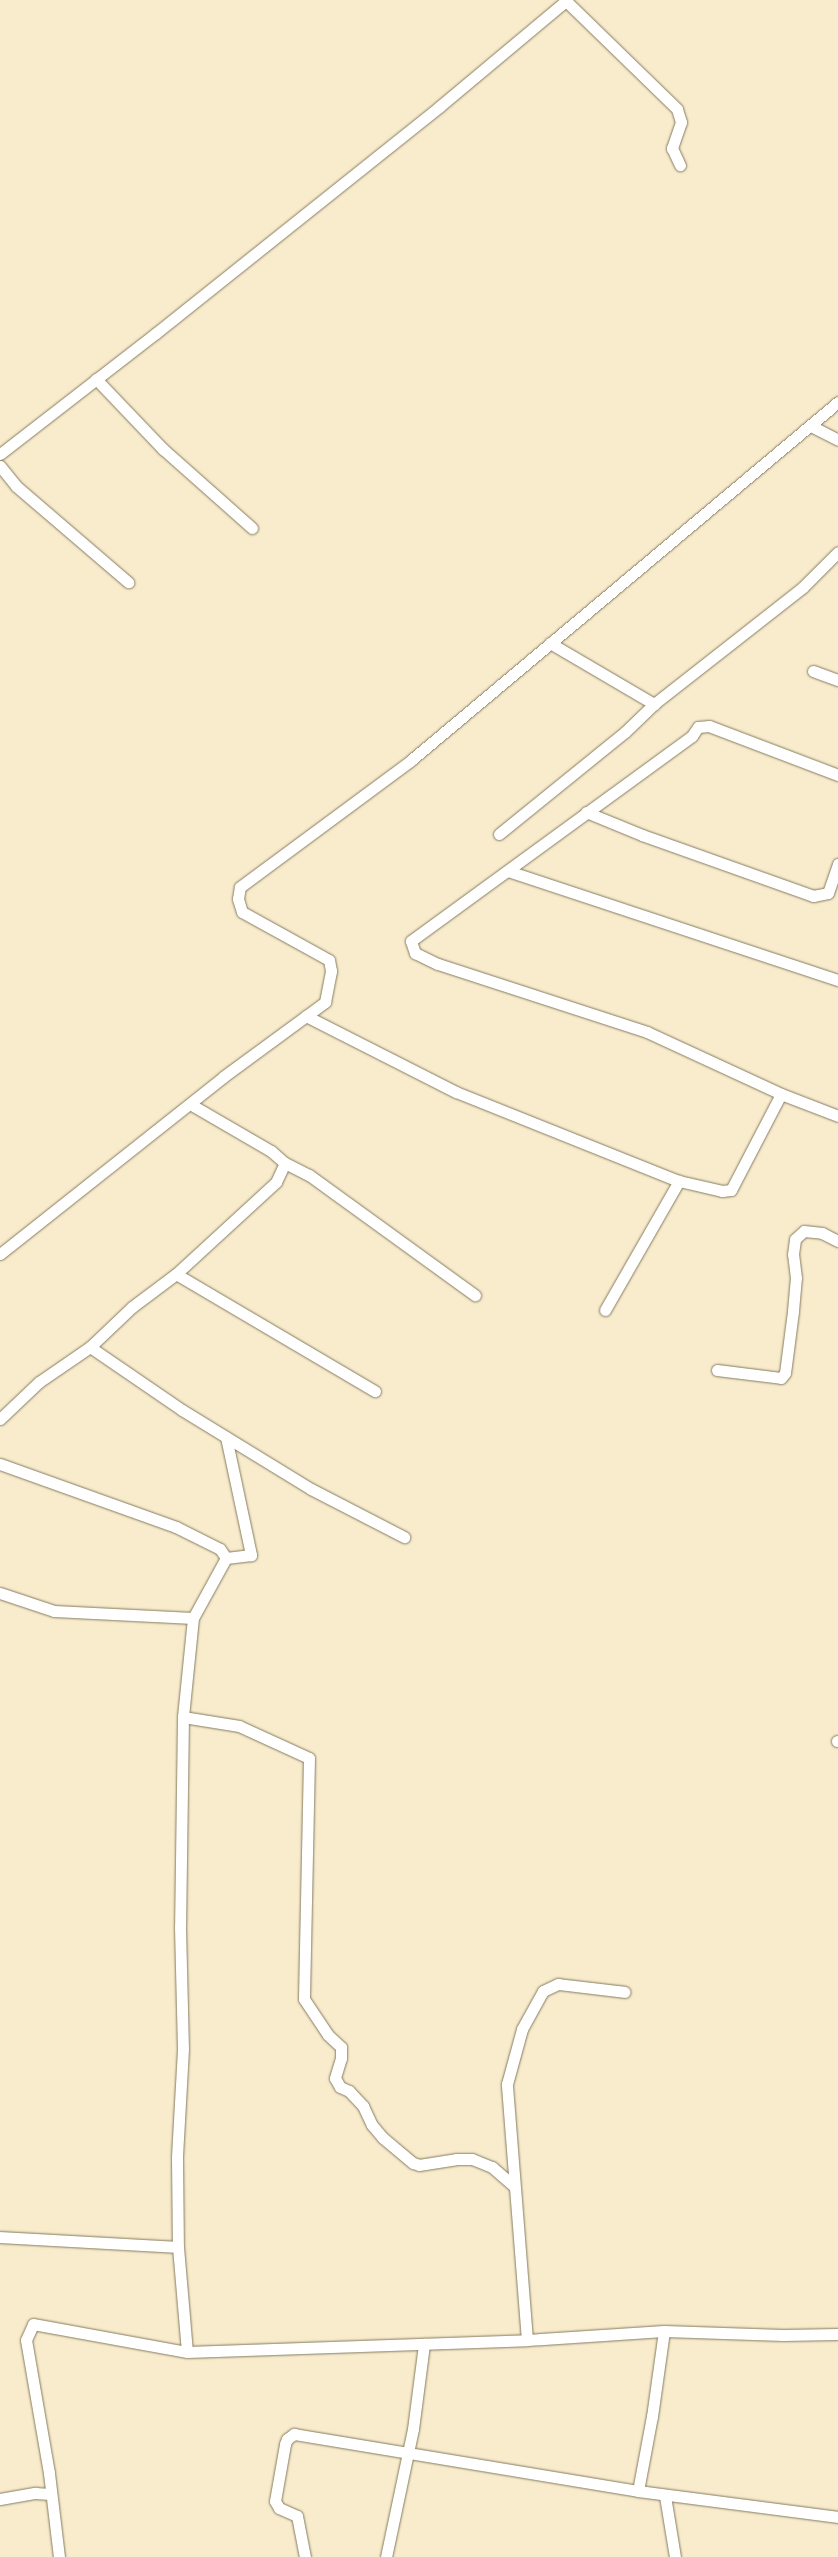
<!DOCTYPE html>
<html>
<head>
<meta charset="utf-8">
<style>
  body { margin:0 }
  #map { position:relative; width:838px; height:2557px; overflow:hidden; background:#f8eccd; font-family:Lato,sans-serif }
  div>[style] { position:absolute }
  .roads { filter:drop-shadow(0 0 1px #857b5f) drop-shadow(0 0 1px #857b5f) }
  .minor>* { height:11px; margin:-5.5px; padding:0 5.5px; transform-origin:5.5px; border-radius:5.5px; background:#fff }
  span { translate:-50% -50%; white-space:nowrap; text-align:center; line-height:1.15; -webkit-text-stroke:5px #fefaed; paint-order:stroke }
</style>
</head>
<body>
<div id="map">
  <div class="roads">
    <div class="minor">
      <div style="left:566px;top:1px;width:155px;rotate:44.2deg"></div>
      <div style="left:677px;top:109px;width:14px;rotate:73deg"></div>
      <div style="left:681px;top:122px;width:28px;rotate:109deg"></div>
      <div style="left:672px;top:148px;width:19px;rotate:65deg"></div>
      <div style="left:96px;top:379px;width:97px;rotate:46.3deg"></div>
      <div style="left:163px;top:449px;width:119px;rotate:41.6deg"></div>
      <div style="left:811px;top:426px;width:30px;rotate:27deg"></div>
      <div style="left:0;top:454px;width:197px;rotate:-37.8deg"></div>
      <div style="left:156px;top:333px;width:362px;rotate:-38.6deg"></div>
      <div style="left:439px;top:107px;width:167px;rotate:-39.9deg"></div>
      <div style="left:0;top:466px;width:26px;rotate:51deg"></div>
      <div style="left:16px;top:486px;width:148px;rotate:40.6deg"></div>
      <div style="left:550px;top:643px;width:121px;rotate:30.4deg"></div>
      <div style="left:813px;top:671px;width:27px;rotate:20deg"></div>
      <div style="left:838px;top:775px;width:138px;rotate:-159.2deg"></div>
      <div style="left:709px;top:726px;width:11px;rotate:175deg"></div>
      <div style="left:698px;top:727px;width:11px;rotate:124deg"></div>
      <div style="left:692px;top:736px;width:348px;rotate:143.9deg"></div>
      <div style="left:411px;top:941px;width:13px;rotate:72deg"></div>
      <div style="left:415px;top:953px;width:25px;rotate:26deg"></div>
      <div style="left:438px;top:964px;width:220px;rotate:18deg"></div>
      <div style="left:647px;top:1032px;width:148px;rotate:24.8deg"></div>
      <div style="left:781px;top:1094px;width:61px;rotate:21.1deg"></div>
      <div style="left:586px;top:812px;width:61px;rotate:22.3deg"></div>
      <div style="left:642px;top:835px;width:182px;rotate:19.6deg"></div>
      <div style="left:813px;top:896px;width:15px;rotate:-11deg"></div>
      <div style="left:828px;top:893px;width:31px;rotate:-71deg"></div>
      <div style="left:499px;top:834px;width:162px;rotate:-39deg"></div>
      <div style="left:625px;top:732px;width:40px;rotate:-44deg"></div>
      <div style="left:654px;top:704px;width:189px;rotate:-38.1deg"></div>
      <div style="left:803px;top:587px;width:49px;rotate:-45deg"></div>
      <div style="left:508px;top:871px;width:348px;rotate:18.3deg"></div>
      <div style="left:306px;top:1016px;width:168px;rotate:26.9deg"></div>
      <div style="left:456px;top:1092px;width:240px;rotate:21.8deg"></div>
      <div style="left:679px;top:1181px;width:44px;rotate:13.1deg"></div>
      <div style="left:722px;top:1191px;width:9px;rotate:-6deg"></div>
      <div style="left:731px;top:1190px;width:108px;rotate:-62.5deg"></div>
      <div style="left:190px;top:1104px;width:94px;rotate:30.1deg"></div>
      <div style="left:271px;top:1151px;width:18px;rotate:41deg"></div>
      <div style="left:285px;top:1163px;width:27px;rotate:27deg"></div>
      <div style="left:309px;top:1175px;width:205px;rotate:35.9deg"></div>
      <div style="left:0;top:1254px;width:285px;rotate:-38.4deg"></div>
      <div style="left:223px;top:1077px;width:127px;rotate:-36.3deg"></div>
      <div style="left:325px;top:1002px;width:32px;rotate:-79deg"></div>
      <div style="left:331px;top:971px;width:11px;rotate:-100deg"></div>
      <div style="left:329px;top:960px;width:99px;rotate:-151.1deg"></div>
      <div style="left:242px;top:912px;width:14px;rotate:-107deg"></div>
      <div style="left:238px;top:899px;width:12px;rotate:-81deg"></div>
      <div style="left:240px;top:887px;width:212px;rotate:-36.5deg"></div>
      <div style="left:410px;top:761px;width:559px;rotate:-39.99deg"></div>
      <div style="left:176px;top:1274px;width:231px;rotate:30.5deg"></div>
      <div style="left:605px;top:1310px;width:149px;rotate:-60.2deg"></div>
      <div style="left:90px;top:1347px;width:112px;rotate:34.4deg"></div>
      <div style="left:182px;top:1410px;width:151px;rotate:31.5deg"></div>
      <div style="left:311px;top:1489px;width:105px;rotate:27.3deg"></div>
      <div style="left:717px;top:1370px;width:64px;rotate:7.1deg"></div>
      <div style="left:781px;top:1378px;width:6px;rotate:-51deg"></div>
      <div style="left:785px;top:1373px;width:63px;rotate:-82.6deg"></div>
      <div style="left:793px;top:1311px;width:33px;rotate:-85deg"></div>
      <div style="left:796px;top:1278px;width:24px;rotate:-97deg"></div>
      <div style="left:793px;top:1254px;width:15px;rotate:-82deg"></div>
      <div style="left:795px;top:1239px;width:12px;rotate:-42deg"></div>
      <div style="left:804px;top:1231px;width:18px;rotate:6deg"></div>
      <div style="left:822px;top:1233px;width:18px;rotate:27deg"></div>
      <div style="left:0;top:1419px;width:54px;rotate:-43.5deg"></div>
      <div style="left:39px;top:1382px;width:62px;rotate:-34.5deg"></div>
      <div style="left:90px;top:1347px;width:58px;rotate:-43.6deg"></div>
      <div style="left:132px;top:1307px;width:55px;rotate:-36.9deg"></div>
      <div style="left:176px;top:1274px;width:136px;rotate:-42.6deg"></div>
      <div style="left:276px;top:1182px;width:21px;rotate:-65deg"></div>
      <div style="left:226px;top:1437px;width:121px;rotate:78deg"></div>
      <div style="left:251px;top:1555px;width:25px;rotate:173deg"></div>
      <div style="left:0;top:1464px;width:187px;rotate:19.7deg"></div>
      <div style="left:176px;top:1527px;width:49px;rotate:26.6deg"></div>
      <div style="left:220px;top:1549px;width:11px;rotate:56deg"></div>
      <div style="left:226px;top:1558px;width:68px;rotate:118.8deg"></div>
      <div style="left:193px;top:1618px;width:100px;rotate:95.8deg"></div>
      <div style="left:183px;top:1717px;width:210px;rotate:90.8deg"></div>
      <div style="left:180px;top:1927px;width:122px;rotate:88.6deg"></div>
      <div style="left:183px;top:2049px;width:109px;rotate:93.2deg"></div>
      <div style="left:177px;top:2158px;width:89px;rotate:89.4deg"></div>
      <div style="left:178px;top:2247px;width:105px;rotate:85.1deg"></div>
      <div style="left:0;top:1593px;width:57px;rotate:18.4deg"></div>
      <div style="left:54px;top:1611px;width:139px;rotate:2.9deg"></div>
      <div style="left:183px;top:1717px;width:57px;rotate:9.1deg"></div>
      <div style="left:239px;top:1726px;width:77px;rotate:24.6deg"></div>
      <div style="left:309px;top:1758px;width:241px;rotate:91.2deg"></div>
      <div style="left:304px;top:1999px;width:43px;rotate:56.3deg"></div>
      <div style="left:328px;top:2035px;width:18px;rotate:43deg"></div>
      <div style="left:341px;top:2047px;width:11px;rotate:90deg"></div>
      <div style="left:341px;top:2058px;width:21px;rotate:107deg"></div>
      <div style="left:335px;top:2078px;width:10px;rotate:61deg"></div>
      <div style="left:340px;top:2087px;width:10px;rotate:24deg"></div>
      <div style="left:349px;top:2091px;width:21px;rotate:47deg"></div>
      <div style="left:363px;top:2106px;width:21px;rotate:65deg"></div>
      <div style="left:372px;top:2125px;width:17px;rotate:50deg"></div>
      <div style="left:383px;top:2138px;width:39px;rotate:40deg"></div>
      <div style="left:413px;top:2163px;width:6px;rotate:18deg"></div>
      <div style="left:419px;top:2165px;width:37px;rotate:-9deg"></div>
      <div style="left:456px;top:2159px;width:16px"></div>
      <div style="left:472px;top:2159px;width:22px;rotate:22deg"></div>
      <div style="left:492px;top:2167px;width:29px;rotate:41deg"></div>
      <div style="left:837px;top:1741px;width:1px"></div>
      <div style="left:0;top:2237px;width:178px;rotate:3.2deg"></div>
      <div style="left:664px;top:2331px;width:86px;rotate:98deg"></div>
      <div style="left:652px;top:2416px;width:76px;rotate:100.6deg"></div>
      <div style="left:638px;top:2491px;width:202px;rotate:7.4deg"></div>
      <div style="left:527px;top:2340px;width:257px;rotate:-94.5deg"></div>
      <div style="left:507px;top:2084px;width:57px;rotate:-74.7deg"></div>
      <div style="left:522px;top:2029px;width:43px;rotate:-61.1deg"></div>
      <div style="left:543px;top:1991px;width:17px;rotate:-25deg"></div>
      <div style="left:558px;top:1984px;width:67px;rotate:6.8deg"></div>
      <div style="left:665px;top:2496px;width:62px;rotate:80.7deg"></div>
      <div style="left:0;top:2499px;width:36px;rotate:-10deg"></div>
      <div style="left:35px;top:2493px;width:15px;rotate:4deg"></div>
      <div style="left:59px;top:2557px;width:85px;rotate:-96.8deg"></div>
      <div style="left:49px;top:2473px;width:135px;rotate:-99.8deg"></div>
      <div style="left:26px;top:2340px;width:17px;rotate:-66deg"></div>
      <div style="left:33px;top:2324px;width:157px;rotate:10.3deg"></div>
      <div style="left:187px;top:2352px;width:340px;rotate:-2deg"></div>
      <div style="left:527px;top:2340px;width:137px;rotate:-3.8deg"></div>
      <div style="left:664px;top:2331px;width:119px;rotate:1.9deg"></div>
      <div style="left:783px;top:2335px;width:55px;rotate:-1deg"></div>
      <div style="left:305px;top:2557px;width:42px;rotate:-101deg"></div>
      <div style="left:297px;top:2516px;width:20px;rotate:-156deg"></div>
      <div style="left:279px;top:2508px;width:8px;rotate:-120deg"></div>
      <div style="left:275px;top:2501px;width:58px;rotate:-80deg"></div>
      <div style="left:285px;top:2444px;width:5px;rotate:-68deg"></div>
      <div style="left:287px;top:2439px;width:9px;rotate:-36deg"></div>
      <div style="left:294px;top:2434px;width:349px;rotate:9.4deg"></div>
      <div style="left:386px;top:2557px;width:131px;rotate:-78.1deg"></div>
      <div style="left:413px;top:2429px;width:86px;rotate:-82.6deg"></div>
    </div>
  </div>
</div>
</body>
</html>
